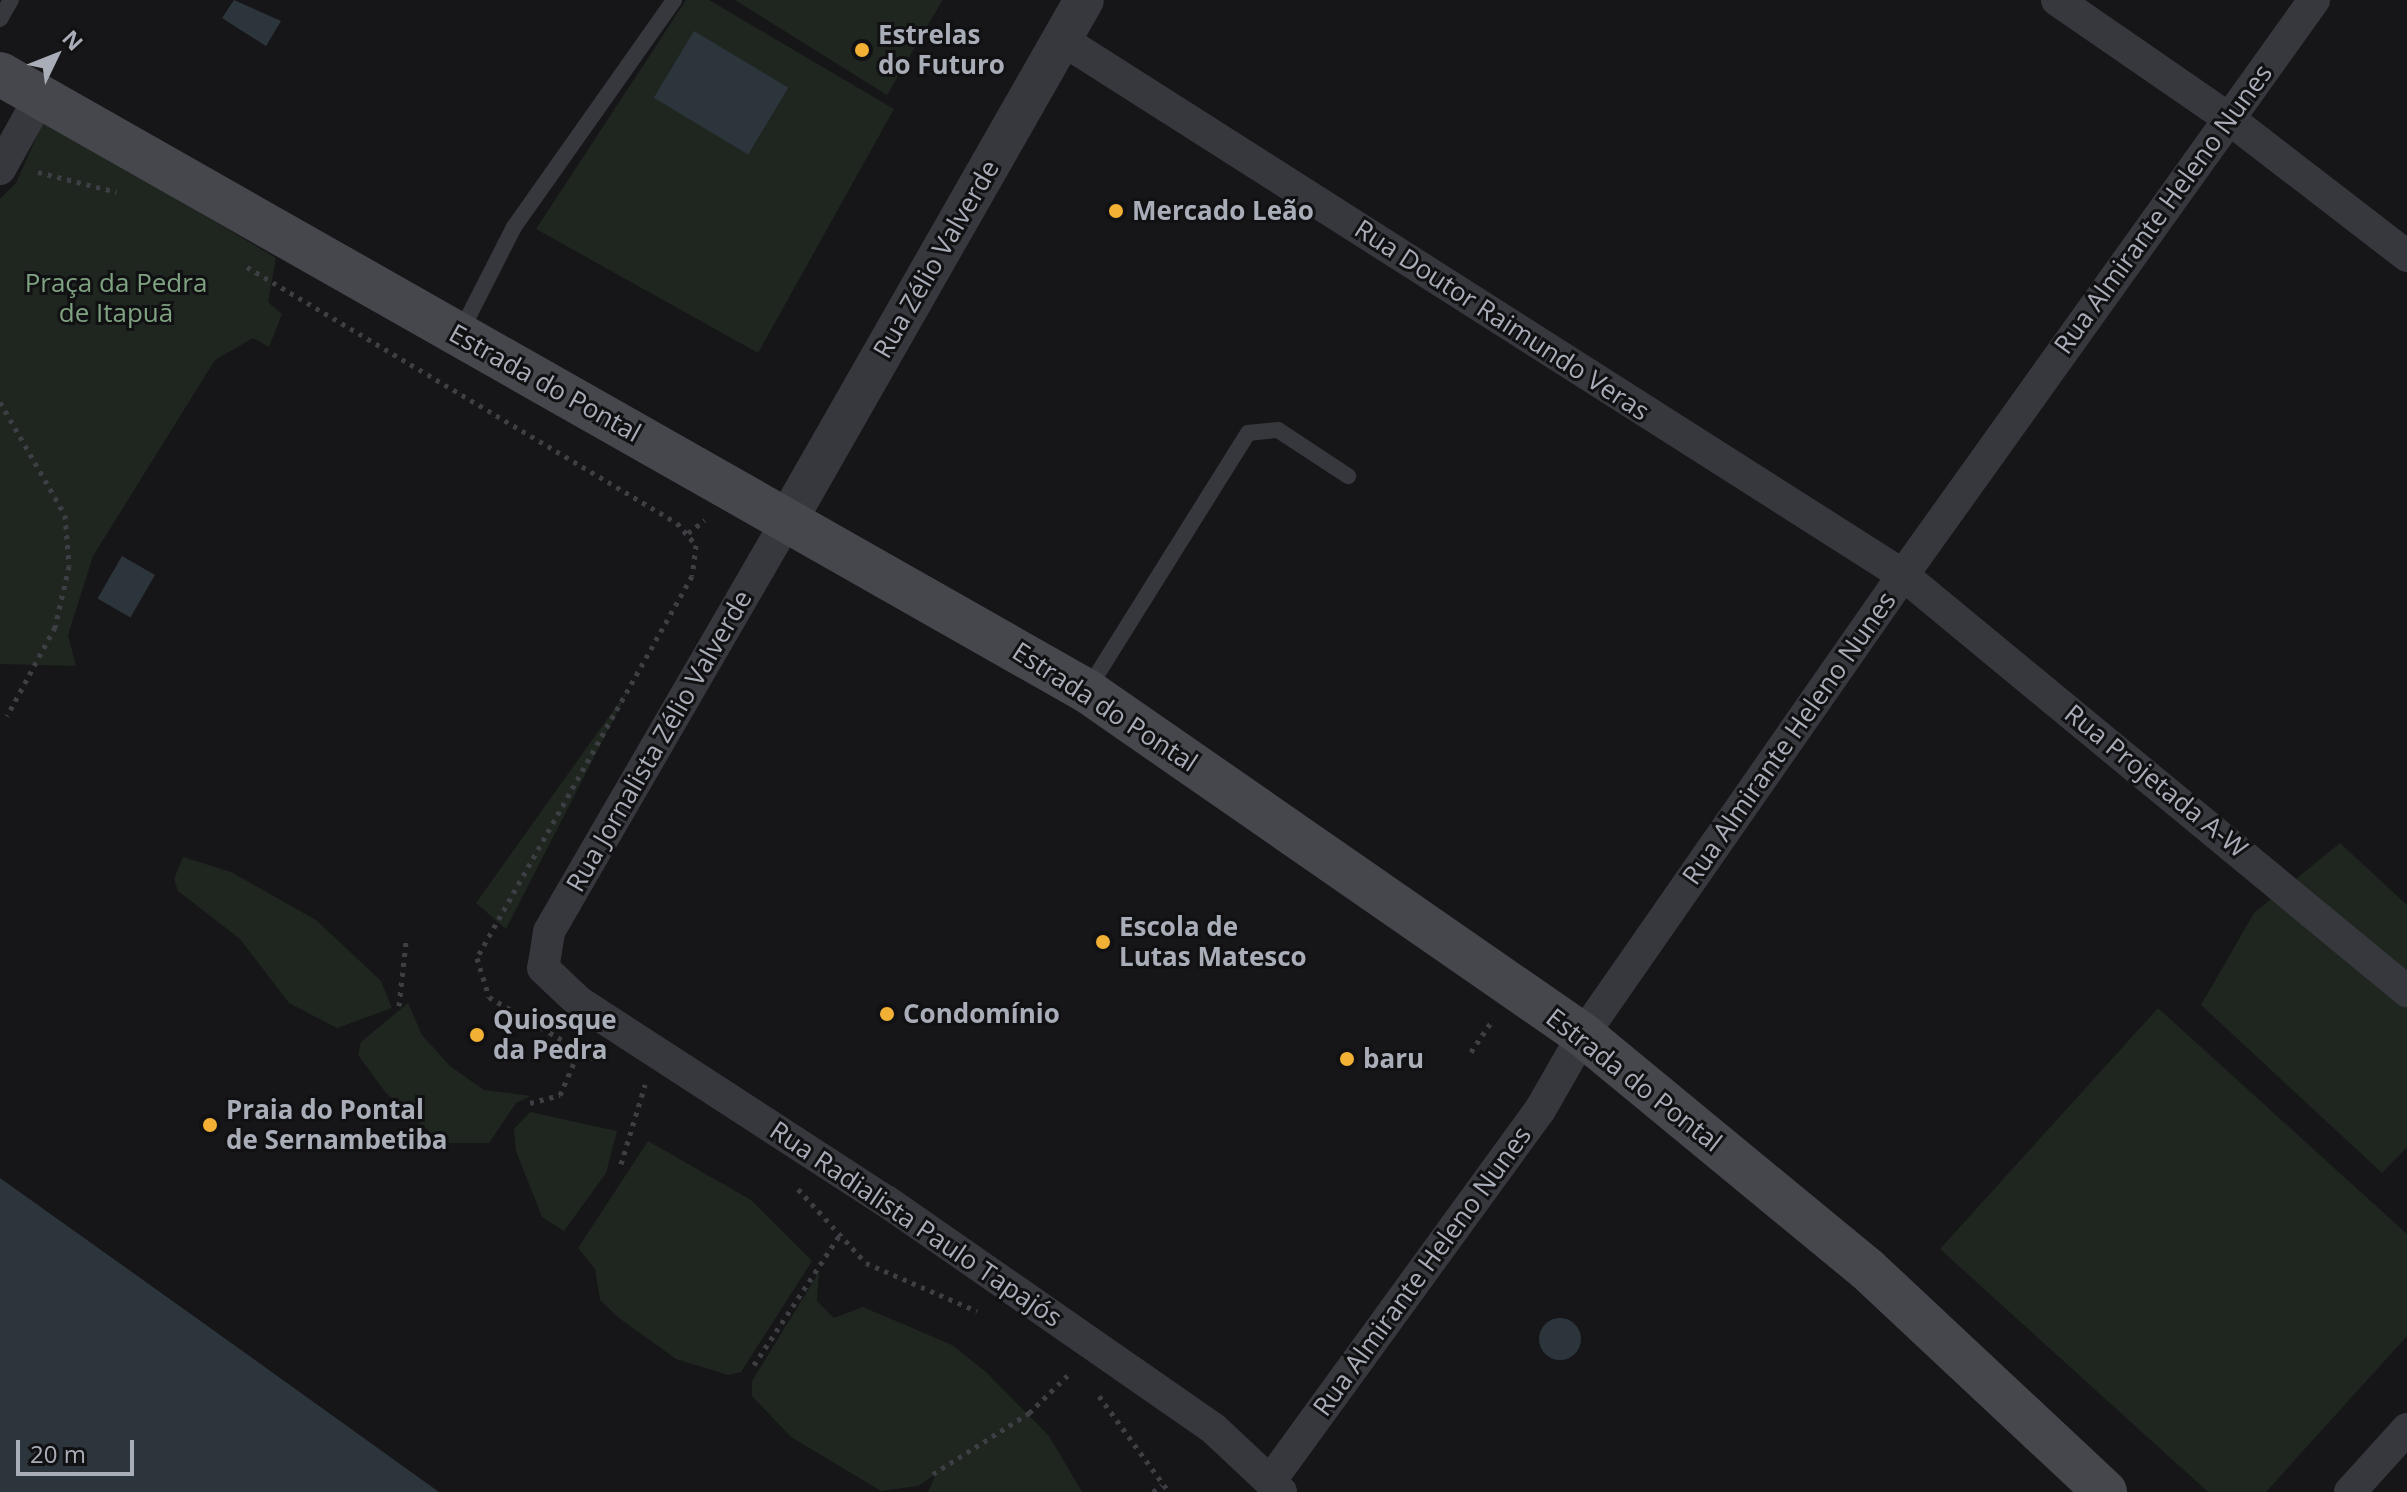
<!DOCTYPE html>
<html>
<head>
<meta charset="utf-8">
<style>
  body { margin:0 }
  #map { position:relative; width:2407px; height:1492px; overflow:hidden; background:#161618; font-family:"Open Sans",sans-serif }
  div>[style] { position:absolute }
  .green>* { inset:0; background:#1e261f }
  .water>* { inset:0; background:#2c353c; transform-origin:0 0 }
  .round { border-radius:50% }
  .path>* { height:5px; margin-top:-2.5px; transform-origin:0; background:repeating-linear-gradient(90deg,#3d3f44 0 4px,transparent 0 10px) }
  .service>* { height:16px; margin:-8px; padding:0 8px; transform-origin:8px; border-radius:8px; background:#37383d }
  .minor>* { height:32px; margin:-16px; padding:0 16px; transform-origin:16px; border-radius:16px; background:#37383d }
  .tertiary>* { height:40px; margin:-20px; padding:0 20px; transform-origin:20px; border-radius:20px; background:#37383d }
  .secondary>* { height:44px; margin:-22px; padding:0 22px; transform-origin:22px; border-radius:22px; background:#45474d }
  .dots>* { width:22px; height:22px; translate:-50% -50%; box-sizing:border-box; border:4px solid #111113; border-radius:50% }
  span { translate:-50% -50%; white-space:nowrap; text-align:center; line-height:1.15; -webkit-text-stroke:6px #111113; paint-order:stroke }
  .poi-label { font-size:26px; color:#a8adb8; font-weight:700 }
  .left { translate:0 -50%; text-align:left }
  .street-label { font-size:26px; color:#a8adb8 }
  .park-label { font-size:26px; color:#7fa381 }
  .north { position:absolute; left:16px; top:16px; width:80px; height:80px; -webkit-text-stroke:6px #111113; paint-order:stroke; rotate:47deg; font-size:22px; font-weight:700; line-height:32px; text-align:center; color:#a8adb8 }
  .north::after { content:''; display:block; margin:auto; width:28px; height:36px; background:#a8adb8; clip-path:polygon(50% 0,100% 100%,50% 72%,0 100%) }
  .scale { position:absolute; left:16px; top:1440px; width:118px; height:36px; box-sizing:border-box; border:4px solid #a8adb8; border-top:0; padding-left:10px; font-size:24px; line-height:28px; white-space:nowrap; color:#a8adb8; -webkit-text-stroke:6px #111113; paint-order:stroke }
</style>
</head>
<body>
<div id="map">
  <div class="green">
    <div style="clip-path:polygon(686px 0,709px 0,894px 109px,758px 353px,536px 229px)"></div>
    <div style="clip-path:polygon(735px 0,941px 0,942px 1px,887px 95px)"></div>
    <div style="clip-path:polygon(44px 120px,276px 258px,268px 302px,282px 314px,269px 347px,253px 338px,215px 360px,93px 556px,68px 635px,76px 666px,0 664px,0 199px,16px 183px)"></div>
    <div style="clip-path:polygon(630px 687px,506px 929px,476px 903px)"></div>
    <div style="clip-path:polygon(2340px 843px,2407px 905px,2407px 1147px,2382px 1173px,2201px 1005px,2254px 913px)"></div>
    <div style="clip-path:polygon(183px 857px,231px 872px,316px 920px,381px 981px,392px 1008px,337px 1028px,289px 1003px,240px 939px,178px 891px,174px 879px)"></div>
    <div style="clip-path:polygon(408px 1003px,422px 1035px,450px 1066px,484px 1090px,531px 1096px,516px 1103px,489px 1143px,442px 1143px,386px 1093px,358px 1055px,361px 1042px)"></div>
    <div style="clip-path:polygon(2158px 1008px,2407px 1234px,2407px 1336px,2266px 1492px,2208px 1492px,1940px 1249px)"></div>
    <div style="clip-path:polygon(530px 1112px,617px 1131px,606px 1173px,564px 1231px,542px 1217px,516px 1151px,514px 1129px)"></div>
    <div style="clip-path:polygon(648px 1141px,751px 1200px,812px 1261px,741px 1372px,728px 1375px,676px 1359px,619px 1318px,600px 1300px,595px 1269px,578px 1248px)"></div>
    <div style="clip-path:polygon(819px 1272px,817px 1301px,834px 1318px,863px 1307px,952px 1345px,986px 1372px,1049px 1436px,1082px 1492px,928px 1492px,936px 1474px,918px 1486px,881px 1491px,791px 1437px,752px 1396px,752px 1381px)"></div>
  </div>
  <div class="water">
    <div style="clip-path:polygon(234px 0,281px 21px,266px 46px,222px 18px)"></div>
    <div style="left:694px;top:31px;width:110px;height:78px;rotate:31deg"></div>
    <div style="left:122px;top:556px;width:38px;height:49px;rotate:30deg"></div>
    <div style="clip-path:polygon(0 1178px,202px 1322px,439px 1492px,0 1492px)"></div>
    <div class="round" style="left:1539px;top:1318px;width:42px;height:42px"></div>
  </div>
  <div class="path">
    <div style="left:38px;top:172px;width:81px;rotate:14.2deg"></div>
    <div style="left:247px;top:267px;width:500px;rotate:30.77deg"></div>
    <div style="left:677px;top:523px;width:29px;rotate:49deg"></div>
    <div style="left:696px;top:545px;width:31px;rotate:97deg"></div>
    <div style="left:692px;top:576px;width:438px;rotate:119.4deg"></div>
    <div style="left:477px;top:958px;width:41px;rotate:72.9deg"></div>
    <div style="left:489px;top:997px;width:121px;rotate:30.4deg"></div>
    <div style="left:0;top:402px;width:130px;rotate:60.1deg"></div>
    <div style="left:65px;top:515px;width:51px;rotate:85.5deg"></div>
    <div style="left:69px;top:566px;width:63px;rotate:102.9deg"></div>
    <div style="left:55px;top:627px;width:101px;rotate:118.3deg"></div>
    <div style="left:688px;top:533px;width:21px;rotate:-37deg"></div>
    <div style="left:399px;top:1006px;width:64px;rotate:-83.8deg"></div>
    <div style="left:1471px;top:1052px;width:40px;rotate:-56deg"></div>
    <div style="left:530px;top:1103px;width:31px;rotate:-15deg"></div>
    <div style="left:560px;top:1095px;width:48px;rotate:-66.6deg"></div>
    <div style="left:621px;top:1164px;width:83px;rotate:-73.1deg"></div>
    <div style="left:798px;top:1189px;width:100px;rotate:47.4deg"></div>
    <div style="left:866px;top:1263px;width:121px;rotate:23.4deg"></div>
    <div style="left:754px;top:1365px;width:154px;rotate:-56.6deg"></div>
    <div style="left:1099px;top:1396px;width:119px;rotate:53.9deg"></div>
    <div style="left:933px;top:1474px;width:114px;rotate:-32.4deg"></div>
    <div style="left:1029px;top:1413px;width:60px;rotate:-44.3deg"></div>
    <div style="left:1153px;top:1492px;width:11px;rotate:-38deg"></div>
  </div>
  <div class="service">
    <div style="left:0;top:19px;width:22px;rotate:-60deg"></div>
    <div style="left:460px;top:333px;width:119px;rotate:-63deg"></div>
    <div style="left:514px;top:227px;width:278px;rotate:-54.8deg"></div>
    <div style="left:1088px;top:689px;width:302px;rotate:-58deg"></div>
    <div style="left:1248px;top:433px;width:30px;rotate:-6deg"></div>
    <div style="left:1278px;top:430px;width:84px;rotate:33.3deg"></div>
  </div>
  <div class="minor">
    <div style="left:2057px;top:0;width:208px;rotate:34.6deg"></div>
    <div style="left:2228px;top:118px;width:226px;rotate:37.6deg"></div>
    <div style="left:1061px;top:39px;width:998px;rotate:32.48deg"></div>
    <div style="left:1903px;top:575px;width:654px;rotate:39.54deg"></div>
    <div style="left:0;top:169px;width:82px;rotate:-60.9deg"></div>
    <div style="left:788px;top:519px;width:443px;rotate:120.1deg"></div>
    <div style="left:566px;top:902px;width:34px;rotate:120deg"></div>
    <div style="left:549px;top:932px;width:36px;rotate:99deg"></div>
    <div style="left:543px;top:968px;width:50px;rotate:43.4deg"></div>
    <div style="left:579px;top:1002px;width:366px;rotate:33deg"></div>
    <div style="left:886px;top:1201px;width:399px;rotate:34.8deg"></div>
    <div style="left:1214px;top:1429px;width:92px;rotate:43.2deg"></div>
    <div style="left:1271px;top:1480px;width:457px;rotate:-54deg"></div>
    <div style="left:1540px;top:1110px;width:86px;rotate:-60.2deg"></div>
    <div style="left:1583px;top:1035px;width:560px;rotate:-55.18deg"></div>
    <div style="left:1903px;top:575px;width:707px;rotate:-54.44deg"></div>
    <div style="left:2350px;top:1492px;width:85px;rotate:-47.9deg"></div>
  </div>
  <div class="tertiary">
    <div style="left:788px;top:519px;width:597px;rotate:-60.3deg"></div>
  </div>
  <div class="secondary">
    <div style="left:0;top:74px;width:1250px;rotate:29.58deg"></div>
    <div style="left:1087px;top:691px;width:604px;rotate:34.74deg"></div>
    <div style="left:1583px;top:1035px;width:368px;rotate:39.5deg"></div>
    <div style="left:1867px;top:1269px;width:326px;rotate:43.1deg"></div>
  </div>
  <div class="dots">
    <div style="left:862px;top:50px;background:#f2b134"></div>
    <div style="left:1116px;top:211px;background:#f2b134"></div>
    <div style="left:1103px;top:942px;background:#f2b134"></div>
    <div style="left:887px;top:1014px;background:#f2b134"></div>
    <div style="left:477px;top:1035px;background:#f2b134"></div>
    <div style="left:1347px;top:1059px;background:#f2b134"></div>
    <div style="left:210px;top:1125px;background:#f2b134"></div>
  </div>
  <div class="poi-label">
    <span class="left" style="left:878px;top:50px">Estrelas<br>do Futuro</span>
    <span class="left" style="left:1132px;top:211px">Mercado Leão</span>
    <span class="left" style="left:1119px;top:942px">Escola de<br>Lutas Matesco</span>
    <span class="left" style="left:903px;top:1014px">Condomínio</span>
    <span class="left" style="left:493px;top:1035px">Quiosque<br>da Pedra</span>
    <span class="left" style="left:1363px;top:1059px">baru</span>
    <span class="left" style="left:226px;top:1125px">Praia do Pontal<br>de Sernambetiba</span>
  </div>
  <div class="street-label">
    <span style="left:2163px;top:209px;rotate:-54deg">Rua Almirante Heleno Nunes</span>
    <span style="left:936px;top:259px;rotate:-60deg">Rua Zélio Valverde</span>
    <span style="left:1502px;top:320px;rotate:33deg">Rua Doutor Raimundo Veras</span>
    <span style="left:545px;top:383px;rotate:29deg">Estrada do Pontal</span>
    <span style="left:1105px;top:707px;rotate:33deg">Estrada do Pontal</span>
    <span style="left:1789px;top:738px;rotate:-55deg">Rua Almirante Heleno Nunes</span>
    <span style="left:659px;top:741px;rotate:-60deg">Rua Jornalista Zélio Valverde</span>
    <span style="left:2156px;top:781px;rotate:39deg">Rua Projetada A-W</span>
    <span style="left:1634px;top:1080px;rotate:38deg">Estrada do Pontal</span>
    <span style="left:916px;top:1224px;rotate:34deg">Rua Radialista Paulo Tapajós</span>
    <span style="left:1422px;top:1271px;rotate:-54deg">Rua Almirante Heleno Nunes</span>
  </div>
  <div class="park-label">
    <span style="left:116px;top:298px">Praça da Pedra<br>de Itapuã</span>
  </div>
  <div class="north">N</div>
  <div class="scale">20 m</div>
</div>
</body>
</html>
